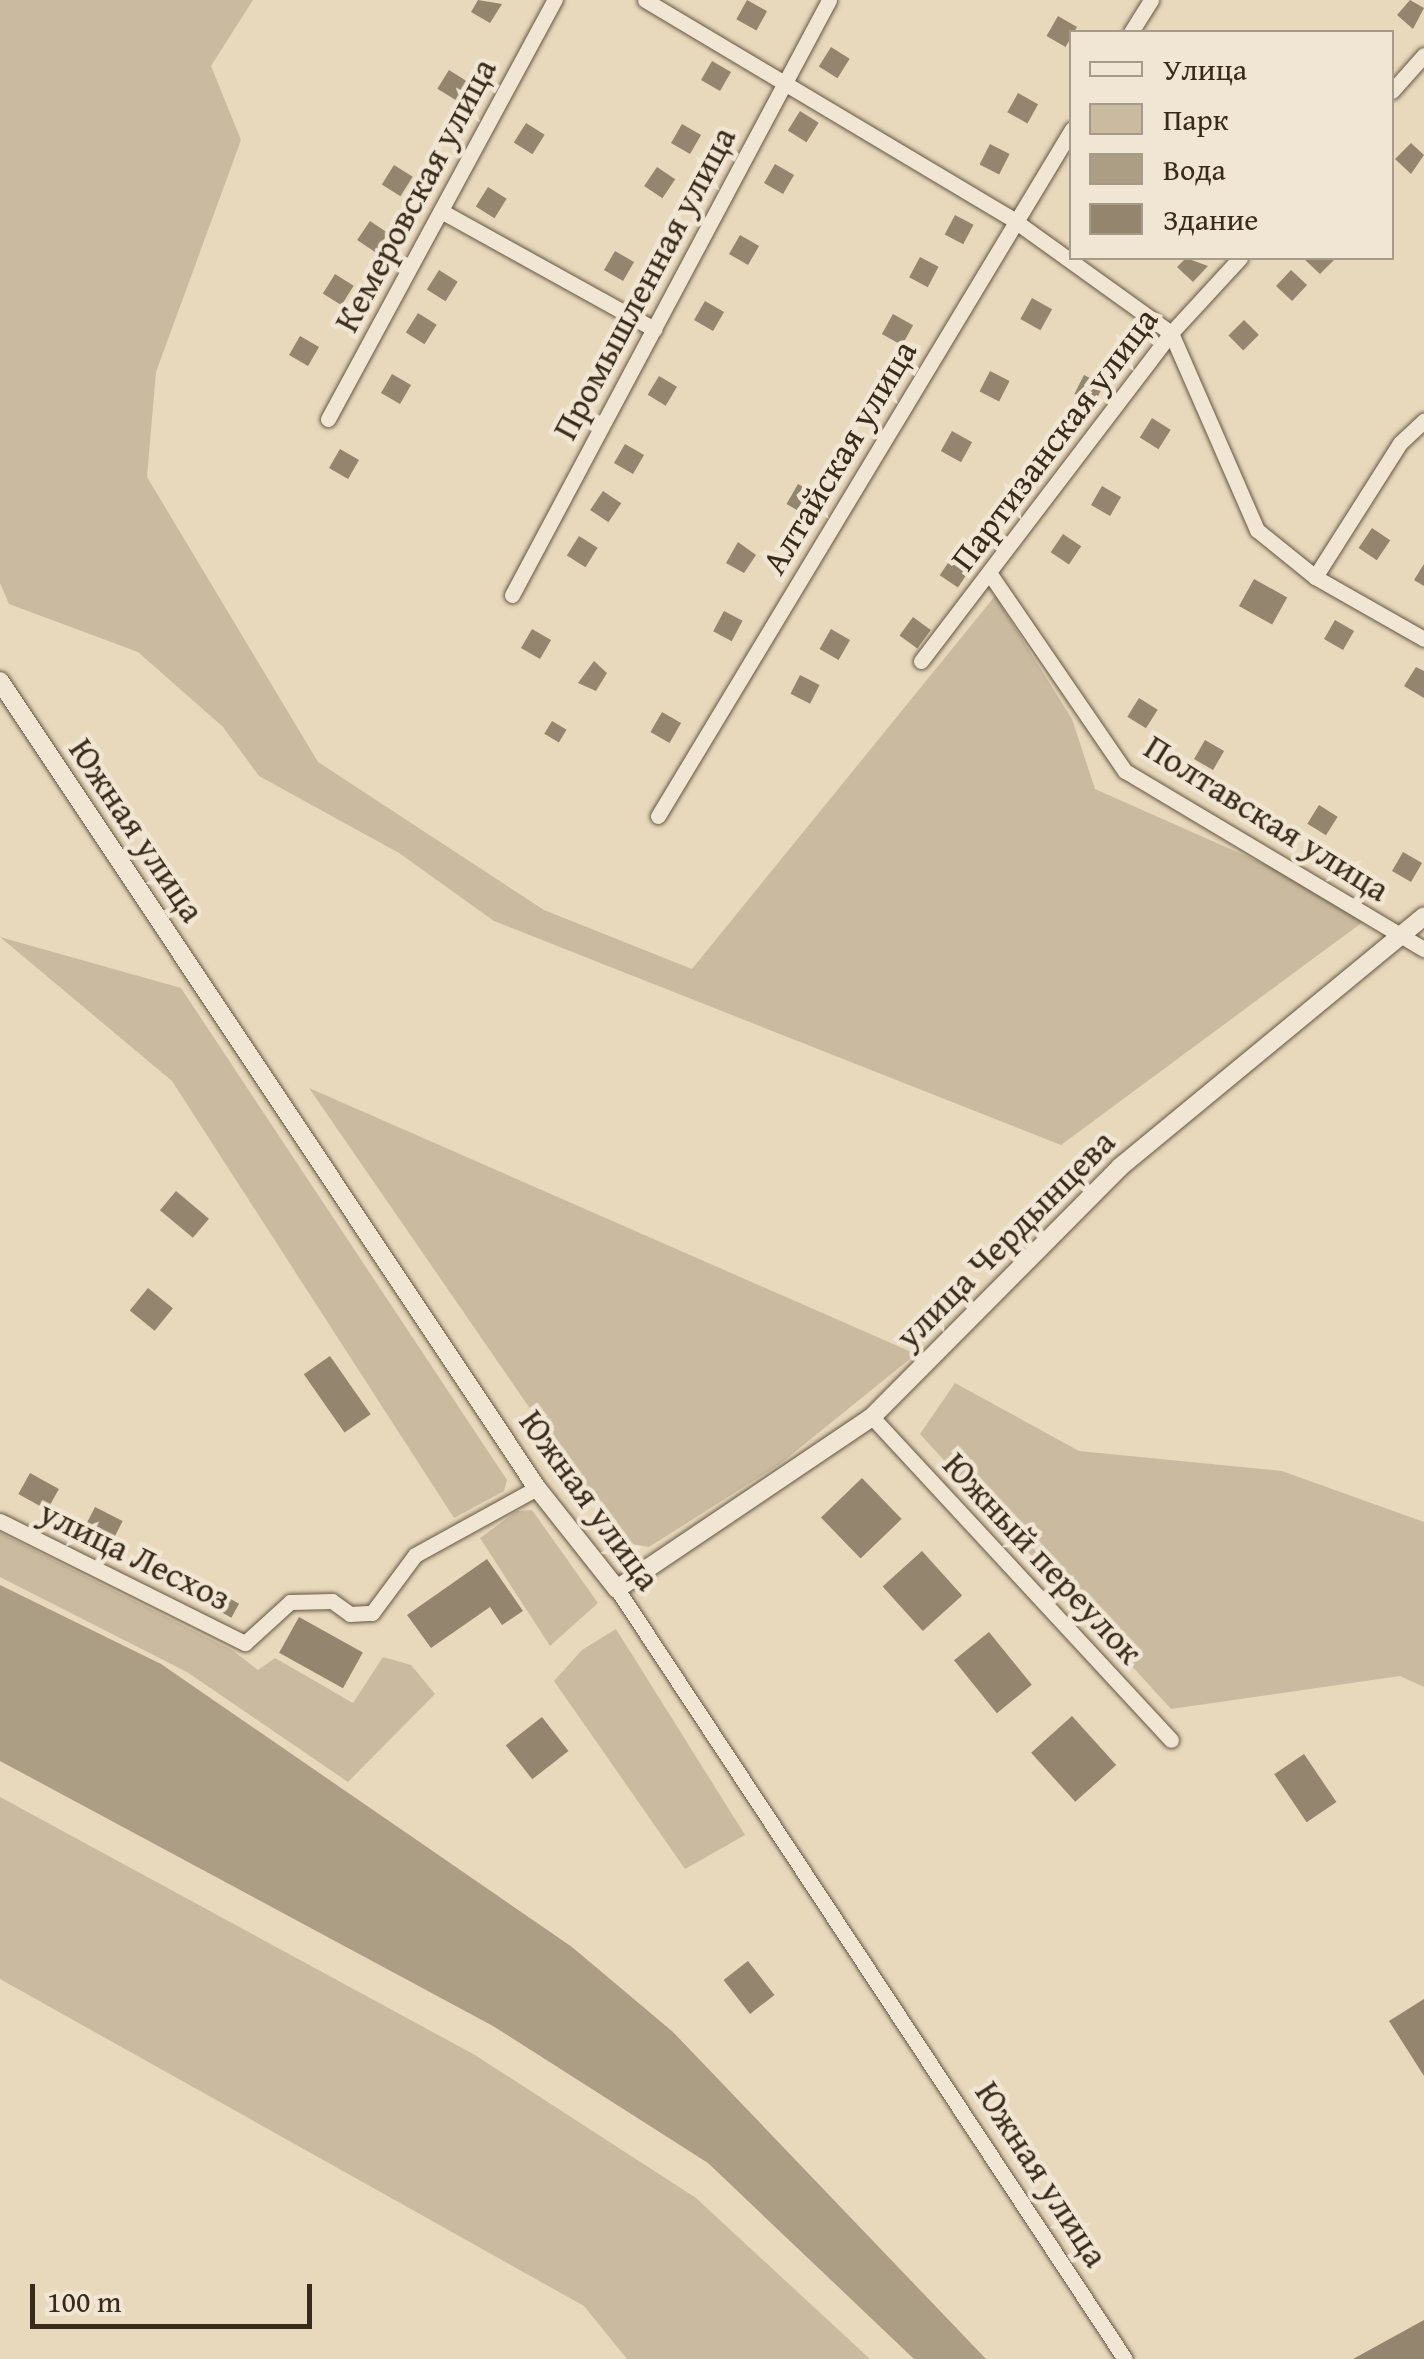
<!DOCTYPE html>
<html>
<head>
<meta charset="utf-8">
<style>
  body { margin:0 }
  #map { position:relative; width:1424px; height:2359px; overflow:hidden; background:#e8d8bc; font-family:"Gentium Book Plus",serif }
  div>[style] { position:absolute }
  .green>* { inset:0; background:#cabba0 }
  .water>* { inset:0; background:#ac9d85 }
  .building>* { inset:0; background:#94856e; transform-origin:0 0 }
  .roads { filter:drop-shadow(0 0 2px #645642) drop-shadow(0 0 2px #645642) }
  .minor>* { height:15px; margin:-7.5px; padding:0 7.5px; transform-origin:7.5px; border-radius:7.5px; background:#f0e6d3 }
  .tertiary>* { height:18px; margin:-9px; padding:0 9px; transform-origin:9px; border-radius:9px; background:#f0e6d3 }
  span { translate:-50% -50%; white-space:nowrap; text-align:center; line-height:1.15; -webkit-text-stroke:9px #f0e6d3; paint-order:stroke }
  .street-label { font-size:35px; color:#382b19 }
  .legend { position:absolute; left:1069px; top:30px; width:325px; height:230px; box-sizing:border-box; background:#f0e6d3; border:2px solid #a69b89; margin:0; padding:12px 18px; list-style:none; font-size:30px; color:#382b19 }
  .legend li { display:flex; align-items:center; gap:20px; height:50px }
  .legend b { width:50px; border:2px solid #a69b89 }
  .scale { position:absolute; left:30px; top:2284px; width:282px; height:45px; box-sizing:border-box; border:5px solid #382b19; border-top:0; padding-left:12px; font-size:30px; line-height:35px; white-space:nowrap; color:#382b19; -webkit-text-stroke:8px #f0e6d3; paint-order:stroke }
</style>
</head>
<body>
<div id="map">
  <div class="green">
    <div style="clip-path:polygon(0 0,253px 0,211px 66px,241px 140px,156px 372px,147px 477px,318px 762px,544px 910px,692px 969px,995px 596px,1072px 719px,1095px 789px,1375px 913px,1061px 1145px,494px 921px,399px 853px,259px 776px,223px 727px,138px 652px,9px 604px,0 583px)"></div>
    <div style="clip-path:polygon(0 937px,181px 988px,507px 1480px,504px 1491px,454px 1518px,172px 1081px)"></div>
    <div style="clip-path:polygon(309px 1088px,916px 1354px,780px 1464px,649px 1547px,622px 1542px)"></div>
    <div style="clip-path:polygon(955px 1383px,1079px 1451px,1282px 1471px,1424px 1522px,1424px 1687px,1400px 1676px,1171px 1709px,920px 1434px)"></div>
    <div style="clip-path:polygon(532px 1510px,598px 1603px,550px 1646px,480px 1538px,517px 1511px)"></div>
    <div style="clip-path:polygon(0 1533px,232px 1650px,258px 1670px,275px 1658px,353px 1703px,383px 1657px,411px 1665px,435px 1694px,348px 1782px,187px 1672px,0 1577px)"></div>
    <div style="clip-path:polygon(616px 1629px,745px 1835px,685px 1869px,554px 1681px,582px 1650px)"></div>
    <div style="clip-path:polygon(0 1797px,475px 2055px,696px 2198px,870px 2359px,627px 2359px,584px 2306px,0 1979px)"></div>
  </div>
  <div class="water">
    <div style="clip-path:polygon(0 1585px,161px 1664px,572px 1947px,673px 2032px,986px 2359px,914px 2359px,708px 2163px,493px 2026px,0 1761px)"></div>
  </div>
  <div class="building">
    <div style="clip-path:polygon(478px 0,502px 4px,490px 23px,471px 12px)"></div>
    <div style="left:747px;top:0;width:23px;height:22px;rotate:29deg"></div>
    <div style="clip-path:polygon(1410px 0,1424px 8px,1413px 29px,1397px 15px)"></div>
    <div style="left:1058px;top:16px;width:22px;height:23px;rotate:30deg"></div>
    <div style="left:831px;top:47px;width:22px;height:23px;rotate:32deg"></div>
    <div style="left:712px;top:61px;width:22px;height:22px;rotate:30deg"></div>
    <div style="left:449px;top:70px;width:22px;height:22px;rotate:32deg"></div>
    <div style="left:1018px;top:93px;width:23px;height:22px;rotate:29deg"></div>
    <div style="left:800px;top:111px;width:22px;height:23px;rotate:32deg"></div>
    <div style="left:526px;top:123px;width:22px;height:23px;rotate:32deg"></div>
    <div style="left:682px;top:124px;width:22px;height:22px;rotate:30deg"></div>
    <div style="clip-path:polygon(1411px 143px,1424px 155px,1411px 174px,1395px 159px)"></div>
    <div style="left:990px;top:144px;width:22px;height:23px;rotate:27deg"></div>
    <div style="left:775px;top:164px;width:22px;height:22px;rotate:30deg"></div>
    <div style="left:394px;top:165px;width:22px;height:23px;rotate:32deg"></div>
    <div style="left:657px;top:167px;width:22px;height:23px;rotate:34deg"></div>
    <div style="left:488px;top:187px;width:22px;height:23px;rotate:32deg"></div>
    <div style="left:955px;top:215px;width:21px;height:22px;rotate:28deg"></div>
    <div style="left:370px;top:221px;width:22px;height:23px;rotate:34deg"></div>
    <div style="left:740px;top:235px;width:22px;height:22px;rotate:30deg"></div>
    <div style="left:615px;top:251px;width:22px;height:22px;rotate:30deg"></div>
    <div style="left:920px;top:257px;width:21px;height:23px;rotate:28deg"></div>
    <div style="clip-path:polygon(1186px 258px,1208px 266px,1193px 282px,1177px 267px)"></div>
    <div style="clip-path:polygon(1303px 258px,1336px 258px,1320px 274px)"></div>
    <div style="left:439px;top:270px;width:22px;height:23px;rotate:32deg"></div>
    <div style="left:1291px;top:270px;width:22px;height:22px;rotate:43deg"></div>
    <div style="left:335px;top:274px;width:22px;height:23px;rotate:32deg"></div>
    <div style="left:1032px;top:298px;width:23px;height:24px;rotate:29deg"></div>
    <div style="left:705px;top:301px;width:22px;height:22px;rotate:30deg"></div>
    <div style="left:418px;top:313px;width:22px;height:23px;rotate:32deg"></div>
    <div style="left:893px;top:314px;width:23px;height:23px;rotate:29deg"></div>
    <div style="left:1244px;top:320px;width:21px;height:22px;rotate:45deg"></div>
    <div style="left:300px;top:336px;width:22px;height:22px;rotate:30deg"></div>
    <div style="left:990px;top:371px;width:22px;height:23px;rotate:27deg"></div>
    <div style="left:392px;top:374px;width:22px;height:22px;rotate:30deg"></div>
    <div style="left:1084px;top:375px;width:22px;height:21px;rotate:27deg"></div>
    <div style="left:659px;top:376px;width:21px;height:22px;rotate:31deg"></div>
    <div style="left:1152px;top:418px;width:22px;height:23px;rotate:32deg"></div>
    <div style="left:952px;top:431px;width:23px;height:23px;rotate:29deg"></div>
    <div style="left:625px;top:444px;width:22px;height:22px;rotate:30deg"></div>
    <div style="left:340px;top:449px;width:22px;height:22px;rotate:30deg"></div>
    <div style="left:798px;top:484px;width:22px;height:23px;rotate:30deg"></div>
    <div style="left:1102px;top:486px;width:22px;height:22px;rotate:30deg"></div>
    <div style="left:603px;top:491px;width:22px;height:23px;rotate:34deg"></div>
    <div style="left:1372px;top:528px;width:22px;height:24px;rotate:34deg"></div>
    <div style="left:1063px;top:534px;width:22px;height:22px;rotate:34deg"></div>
    <div style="left:579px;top:536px;width:22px;height:23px;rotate:32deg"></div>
    <div style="clip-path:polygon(738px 542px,756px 555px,744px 573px,726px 563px)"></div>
    <div style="left:952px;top:557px;width:22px;height:22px;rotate:34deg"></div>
    <div style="clip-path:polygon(1424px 564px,1424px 586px,1414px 580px)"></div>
    <div style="left:1254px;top:579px;width:38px;height:31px;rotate:29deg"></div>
    <div style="left:724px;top:611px;width:21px;height:23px;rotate:28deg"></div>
    <div style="left:913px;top:617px;width:22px;height:23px;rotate:36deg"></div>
    <div style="left:1335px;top:620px;width:22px;height:22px;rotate:30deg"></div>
    <div style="left:532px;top:629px;width:22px;height:22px;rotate:30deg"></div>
    <div style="left:831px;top:629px;width:22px;height:23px;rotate:30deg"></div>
    <div style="clip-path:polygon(594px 661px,607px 673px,596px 691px,578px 683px)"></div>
    <div style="clip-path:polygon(1416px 667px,1424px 671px,1424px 698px,1404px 686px)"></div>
    <div style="left:800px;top:675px;width:22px;height:21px;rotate:27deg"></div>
    <div style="left:1139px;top:698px;width:22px;height:22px;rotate:32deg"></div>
    <div style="left:662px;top:712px;width:22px;height:23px;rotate:30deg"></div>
    <div style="left:552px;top:721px;width:17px;height:15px;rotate:31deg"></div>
    <div style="left:1205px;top:740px;width:22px;height:22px;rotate:30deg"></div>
    <div style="left:1319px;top:805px;width:22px;height:22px;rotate:32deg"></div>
    <div style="left:1403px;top:852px;width:22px;height:22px;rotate:30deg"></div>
    <div style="left:176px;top:1191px;width:43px;height:25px;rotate:40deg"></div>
    <div style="left:148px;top:1288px;width:32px;height:29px;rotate:39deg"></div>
    <div style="left:330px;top:1356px;width:71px;height:32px;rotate:55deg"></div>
    <div style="left:30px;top:1473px;width:33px;height:24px;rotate:29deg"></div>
    <div style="left:862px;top:1478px;width:57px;height:57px;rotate:46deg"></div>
    <div style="left:95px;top:1507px;width:31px;height:25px;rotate:27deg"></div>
    <div style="left:922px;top:1551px;width:60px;height:53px;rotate:48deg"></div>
    <div style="clip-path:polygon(487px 1559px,523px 1611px,502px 1625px,490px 1607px,431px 1648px,407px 1615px)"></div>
    <div style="left:191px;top:1577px;width:55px;height:16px;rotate:29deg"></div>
    <div style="left:299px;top:1617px;width:73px;height:41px;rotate:29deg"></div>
    <div style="left:989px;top:1632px;width:68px;height:45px;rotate:51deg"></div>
    <div style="left:1072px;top:1716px;width:66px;height:55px;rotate:48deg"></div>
    <div style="left:542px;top:1717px;width:43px;height:46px;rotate:52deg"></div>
    <div style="left:1304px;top:1754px;width:58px;height:36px;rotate:56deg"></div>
    <div style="left:748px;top:1961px;width:43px;height:31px;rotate:52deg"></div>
    <div style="clip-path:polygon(1424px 1999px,1424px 2076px,1389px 2021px)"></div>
    <div style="clip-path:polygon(1424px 2320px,1424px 2359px,1353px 2359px)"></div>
  </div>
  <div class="roads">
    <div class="minor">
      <div style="left:645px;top:0;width:431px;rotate:30.8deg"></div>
      <div style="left:1015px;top:221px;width:192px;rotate:35.7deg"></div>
      <div style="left:1171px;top:333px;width:215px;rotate:66.4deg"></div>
      <div style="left:1257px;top:530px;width:75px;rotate:39deg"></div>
      <div style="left:1315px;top:577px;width:125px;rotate:29.6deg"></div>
      <div style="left:1131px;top:32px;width:38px;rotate:-58deg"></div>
      <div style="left:1392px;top:91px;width:48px;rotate:-48.4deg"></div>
      <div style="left:441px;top:211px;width:244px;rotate:29deg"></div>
      <div style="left:328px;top:419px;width:477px;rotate:-61.6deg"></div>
      <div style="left:990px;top:574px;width:239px;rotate:55.6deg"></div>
      <div style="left:1125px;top:771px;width:348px;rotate:30.8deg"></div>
      <div style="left:1315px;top:577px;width:159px;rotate:-57.6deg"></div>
      <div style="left:1400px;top:443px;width:33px;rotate:-43deg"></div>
      <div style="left:512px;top:595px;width:674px;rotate:-61.95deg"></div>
      <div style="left:921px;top:661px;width:412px;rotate:-52.7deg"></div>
      <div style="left:1171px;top:333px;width:102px;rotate:-47.4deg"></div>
      <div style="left:658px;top:816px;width:802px;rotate:-58.93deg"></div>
      <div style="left:872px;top:1417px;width:440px;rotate:47.2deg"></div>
      <div style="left:0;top:1521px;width:274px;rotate:26.5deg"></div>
      <div style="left:245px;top:1643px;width:61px;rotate:-42.3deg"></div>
      <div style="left:290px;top:1602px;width:42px;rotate:-1.4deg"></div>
      <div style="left:332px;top:1601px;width:22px;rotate:36deg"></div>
      <div style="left:350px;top:1614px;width:22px;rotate:-3deg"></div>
      <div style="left:372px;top:1613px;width:72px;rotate:-53.4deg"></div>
      <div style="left:415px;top:1555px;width:139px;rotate:-28.8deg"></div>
      <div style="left:617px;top:1589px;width:922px;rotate:56.59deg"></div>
    </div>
    <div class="tertiary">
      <div style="left:0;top:681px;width:969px;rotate:56.36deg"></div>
      <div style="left:537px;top:1488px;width:129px;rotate:51.6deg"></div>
      <div style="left:617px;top:1589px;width:308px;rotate:-34deg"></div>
      <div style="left:872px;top:1417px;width:352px;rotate:-45.2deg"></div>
      <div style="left:1120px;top:1167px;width:394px;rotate:-39.5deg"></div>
    </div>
  </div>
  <div class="street-label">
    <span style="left:415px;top:195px;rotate:-62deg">Кемеровская улица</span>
    <span style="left:644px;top:283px;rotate:-62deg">Промышленная улица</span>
    <span style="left:1054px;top:439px;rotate:-53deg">Партизанская улица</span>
    <span style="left:839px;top:457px;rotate:-59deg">Алтайская улица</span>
    <span style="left:1267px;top:818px;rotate:32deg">Полтавская улица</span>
    <span style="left:137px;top:830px;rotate:56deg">Южная улица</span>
    <span style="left:1005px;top:1239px;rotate:-45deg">улица Чердынцева</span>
    <span style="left:590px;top:1500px;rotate:54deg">Южная улица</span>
    <span style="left:135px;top:1555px;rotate:26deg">улица Лесхоз</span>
    <span style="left:1043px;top:1558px;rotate:47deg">Южный переулок</span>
    <span style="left:1042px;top:2174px;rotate:57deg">Южная улица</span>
  </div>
  <ul class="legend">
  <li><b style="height:12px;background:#f0e6d3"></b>Улица</li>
  <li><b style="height:28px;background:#cabba0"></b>Парк</li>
  <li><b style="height:28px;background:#ac9d85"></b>Вода</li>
  <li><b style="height:28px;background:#94856e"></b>Здание</li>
  </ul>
  <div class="scale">100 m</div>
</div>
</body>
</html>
